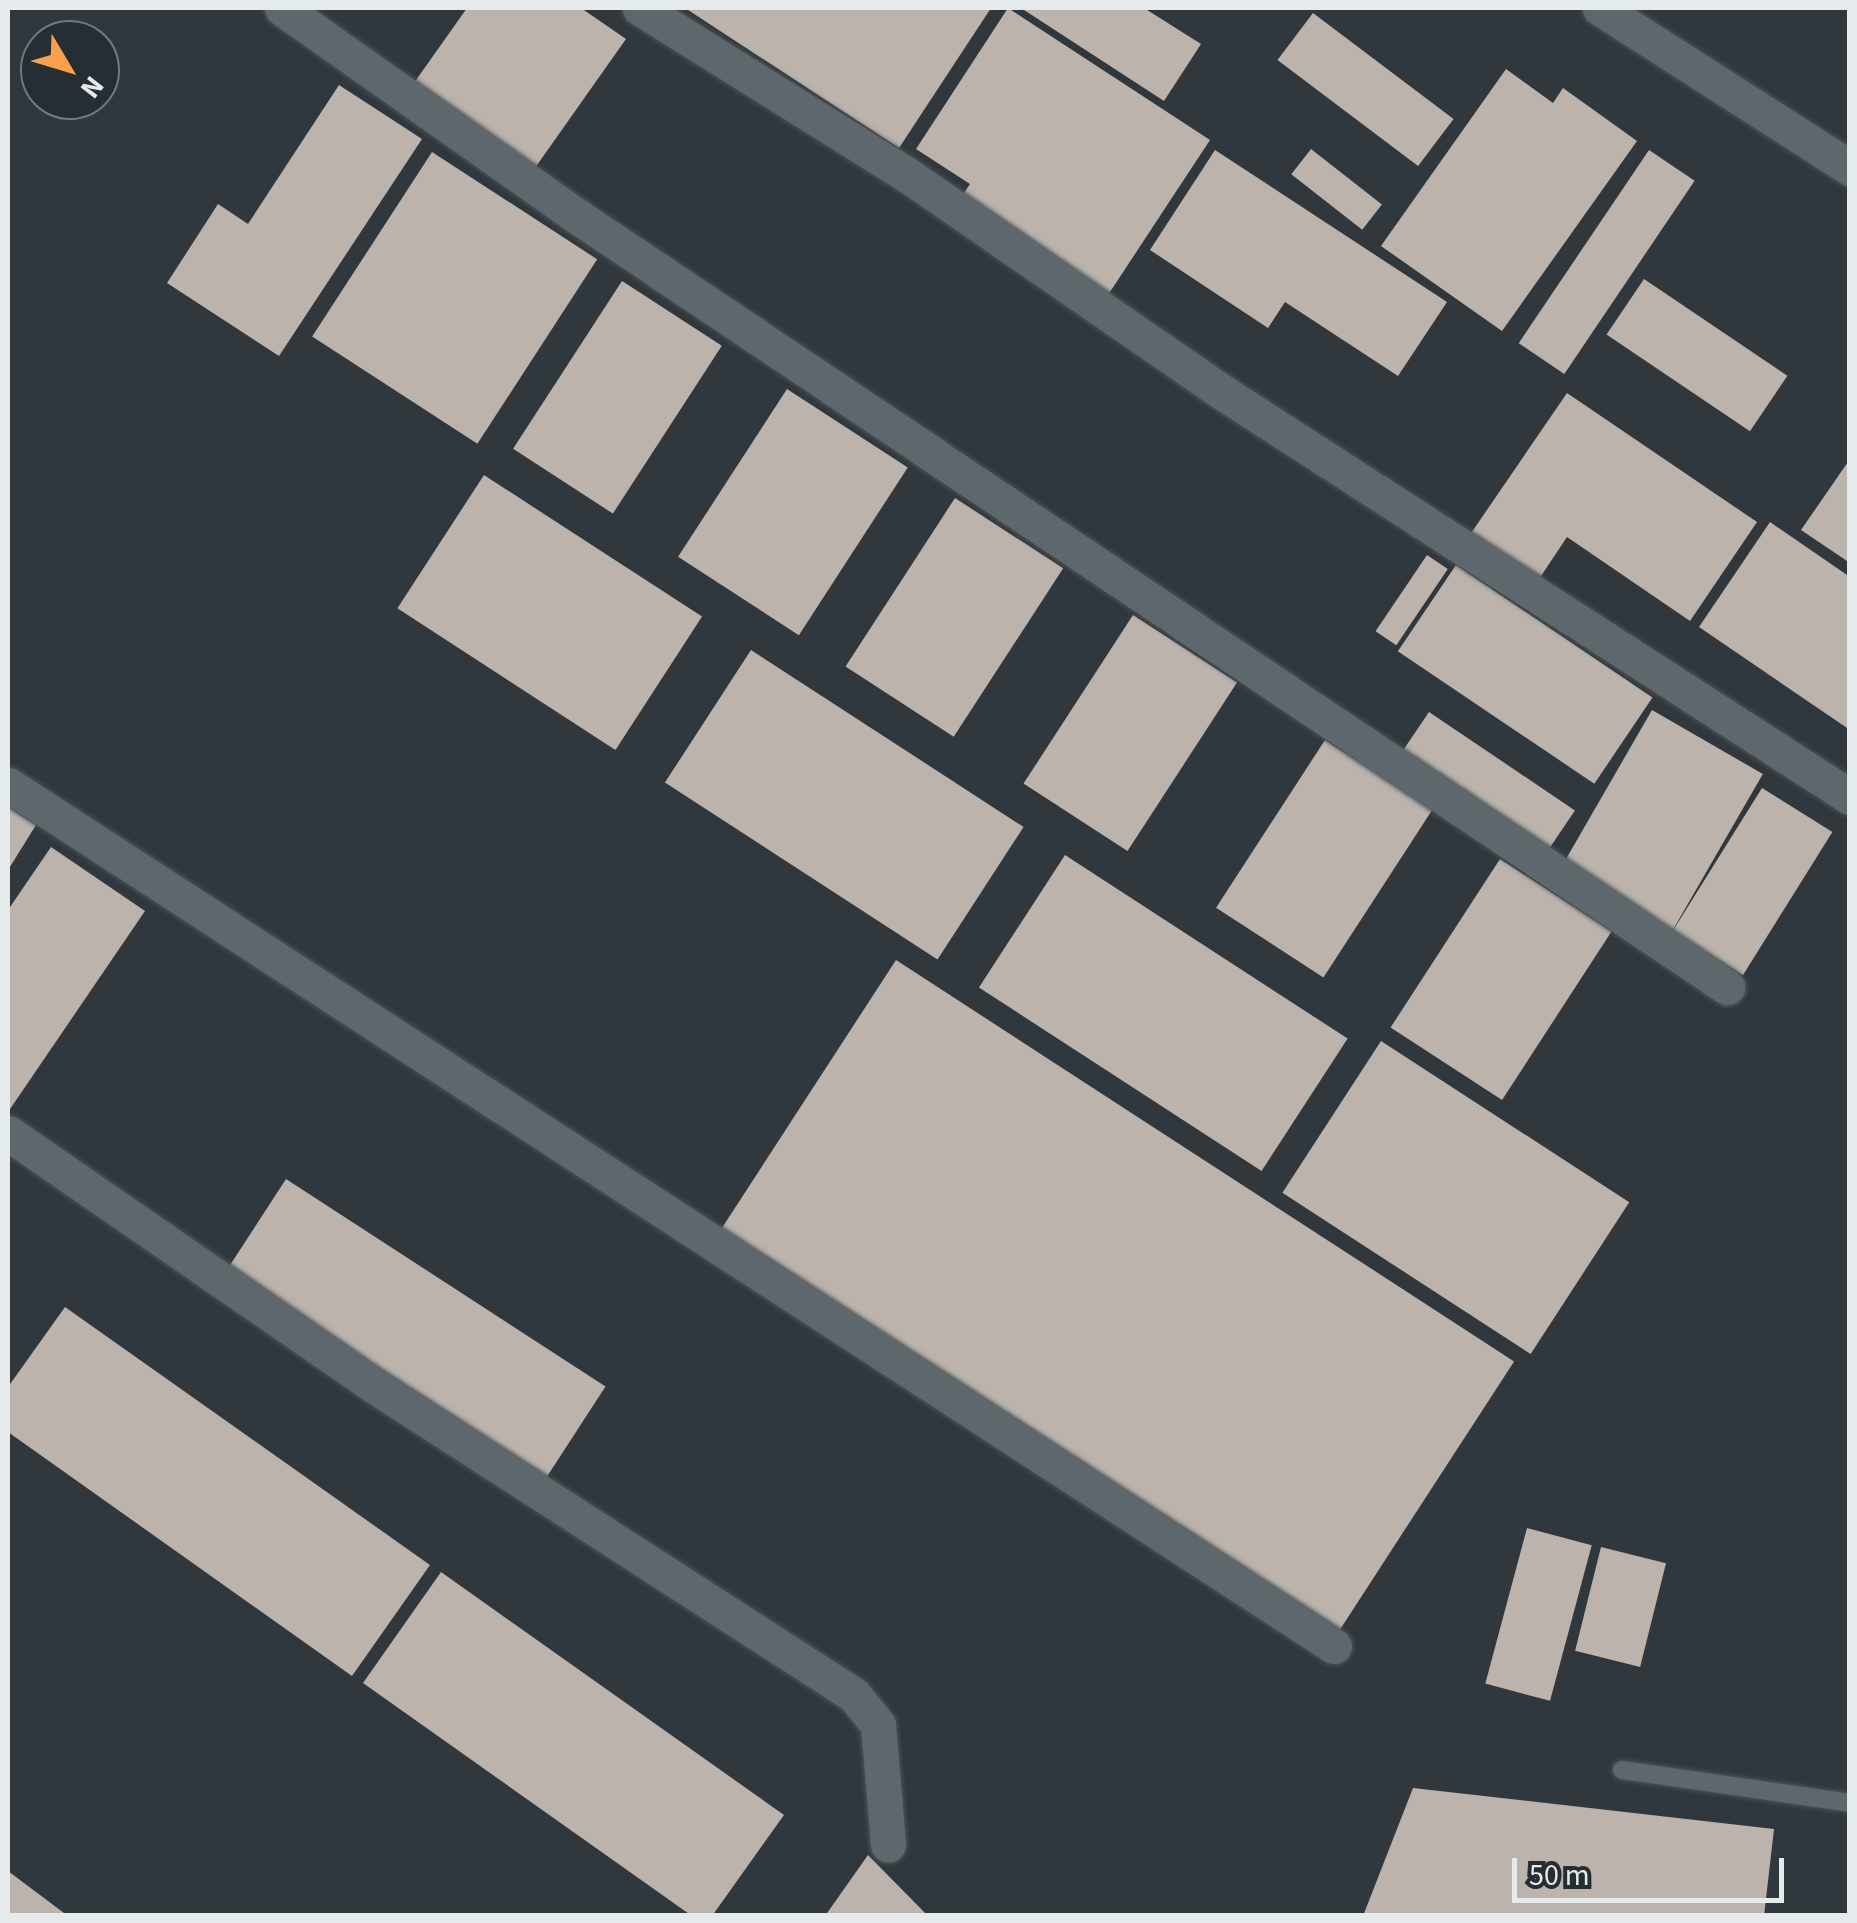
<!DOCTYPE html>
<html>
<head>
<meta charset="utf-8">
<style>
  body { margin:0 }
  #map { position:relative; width:1857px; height:1923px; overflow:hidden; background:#31383d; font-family:"Source Sans 3",sans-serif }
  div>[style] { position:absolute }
  .building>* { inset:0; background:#bbb3ac; transform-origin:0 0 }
  .roads { filter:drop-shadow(0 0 2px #4d5458) drop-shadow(0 0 2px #4d5458) }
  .service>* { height:18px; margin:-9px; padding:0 9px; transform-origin:9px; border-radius:9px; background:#5e676c }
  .minor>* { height:35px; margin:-17.5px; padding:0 17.5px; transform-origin:17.5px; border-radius:17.5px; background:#5e676c }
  span { translate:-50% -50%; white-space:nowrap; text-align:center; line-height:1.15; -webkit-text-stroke:10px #272e33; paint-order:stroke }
  .frame { position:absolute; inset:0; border:10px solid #e5eaed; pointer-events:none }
  .north { position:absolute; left:20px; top:20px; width:100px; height:100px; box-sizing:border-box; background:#272e33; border:2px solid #73797d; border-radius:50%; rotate:128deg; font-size:28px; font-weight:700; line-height:40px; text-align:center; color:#e5eaed }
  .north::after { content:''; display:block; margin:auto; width:35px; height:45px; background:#f9a04c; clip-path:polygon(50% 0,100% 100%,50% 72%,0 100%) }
  .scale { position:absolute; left:1512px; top:1858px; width:272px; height:45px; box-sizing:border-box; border:5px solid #e5eaed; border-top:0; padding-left:12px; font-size:30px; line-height:35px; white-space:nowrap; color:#e5eaed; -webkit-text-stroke:8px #272e33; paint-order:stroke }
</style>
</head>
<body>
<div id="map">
  <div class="building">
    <div style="clip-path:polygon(467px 8px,581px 8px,626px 39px,530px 175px,409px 90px)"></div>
    <div style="clip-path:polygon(685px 8px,991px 8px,899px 148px)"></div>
    <div style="clip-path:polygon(1008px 8px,1210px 140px,1106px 298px,958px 202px,970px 184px,916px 149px)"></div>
    <div style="clip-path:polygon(1021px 8px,1144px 8px,1201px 44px,1164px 101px)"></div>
    <div style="left:1313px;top:13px;width:176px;height:59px;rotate:37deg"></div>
    <div style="clip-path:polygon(1506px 69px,1553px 103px,1563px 88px,1637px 141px,1502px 331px,1381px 246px)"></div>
    <div style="clip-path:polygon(339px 85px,422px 139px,279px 356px,167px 283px,218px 204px,248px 224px)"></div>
    <div style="left:1311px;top:149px;width:90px;height:32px;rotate:38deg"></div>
    <div style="clip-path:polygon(1215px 150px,1447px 302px,1398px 376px,1285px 302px,1268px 328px,1150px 250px)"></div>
    <div style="left:1649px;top:150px;width:55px;height:233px;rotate:34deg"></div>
    <div style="left:432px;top:152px;width:197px;height:220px;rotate:33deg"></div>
    <div style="left:1644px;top:279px;width:173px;height:67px;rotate:34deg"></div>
    <div style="left:622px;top:281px;width:119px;height:200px;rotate:33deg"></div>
    <div style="left:787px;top:389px;width:144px;height:200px;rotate:33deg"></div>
    <div style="clip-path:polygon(1567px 393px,1757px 522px,1690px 621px,1567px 537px,1533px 588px,1465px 542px)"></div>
    <div style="clip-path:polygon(1850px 459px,1850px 563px,1801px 530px)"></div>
    <div style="left:484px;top:475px;width:260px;height:159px;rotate:33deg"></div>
    <div style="left:955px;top:498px;width:129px;height:201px;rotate:33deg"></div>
    <div style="clip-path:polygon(1770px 522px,1850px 577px,1850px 730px,1699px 627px)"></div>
    <div style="left:1427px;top:555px;width:25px;height:92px;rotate:34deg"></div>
    <div style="left:1456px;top:565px;width:237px;height:104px;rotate:34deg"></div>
    <div style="left:1133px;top:615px;width:124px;height:201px;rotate:33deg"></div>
    <div style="left:751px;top:650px;width:325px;height:158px;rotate:33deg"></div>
    <div style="left:1652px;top:710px;width:128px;height:185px;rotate:30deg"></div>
    <div style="left:1429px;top:712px;width:176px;height:61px;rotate:34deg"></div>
    <div style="left:1325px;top:740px;width:128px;height:200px;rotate:33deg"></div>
    <div style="left:1762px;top:788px;width:83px;height:169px;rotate:32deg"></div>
    <div style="clip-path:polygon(8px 807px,36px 825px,8px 870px)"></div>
    <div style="clip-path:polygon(51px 847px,145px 911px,8px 1112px,8px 910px)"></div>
    <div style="left:1065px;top:855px;width:337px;height:158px;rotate:33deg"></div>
    <div style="left:1500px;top:859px;width:133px;height:201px;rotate:33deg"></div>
    <div style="left:896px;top:960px;width:737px;height:330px;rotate:33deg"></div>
    <div style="left:1381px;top:1041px;width:296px;height:181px;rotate:33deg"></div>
    <div style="left:286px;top:1179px;width:381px;height:108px;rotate:33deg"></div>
    <div style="clip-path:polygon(65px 1307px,430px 1565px,352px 1676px,8px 1432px,8px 1387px)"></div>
    <div style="left:1527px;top:1528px;width:67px;height:161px;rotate:15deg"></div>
    <div style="left:1601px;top:1547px;width:67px;height:107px;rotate:14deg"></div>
    <div style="clip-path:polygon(441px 1572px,784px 1815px,712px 1916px,692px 1916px,363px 1683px)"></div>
    <div style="clip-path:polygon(1413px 1788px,1774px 1829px,1764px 1916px,1363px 1916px)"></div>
    <div style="clip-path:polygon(868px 1855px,928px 1916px,825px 1916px)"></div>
    <div style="clip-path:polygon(8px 1871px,68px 1916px,8px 1916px)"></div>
  </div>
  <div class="roads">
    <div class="service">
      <div style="left:1622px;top:1770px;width:230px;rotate:8.2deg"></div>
    </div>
    <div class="minor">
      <div style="left:282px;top:8px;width:361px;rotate:35.2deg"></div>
      <div style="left:577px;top:216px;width:1385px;rotate:33.84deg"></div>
      <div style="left:640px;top:8px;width:314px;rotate:32deg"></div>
      <div style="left:906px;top:174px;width:384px;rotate:34.6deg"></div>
      <div style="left:1222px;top:392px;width:747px;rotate:32.82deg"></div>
      <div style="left:1600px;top:8px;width:297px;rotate:32.6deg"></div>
      <div style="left:8px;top:785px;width:1581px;rotate:33deg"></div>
      <div style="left:8px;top:1133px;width:436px;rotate:34.6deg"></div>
      <div style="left:367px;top:1381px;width:579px;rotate:32.81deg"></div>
      <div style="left:854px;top:1695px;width:38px;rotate:51deg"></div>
      <div style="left:878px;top:1725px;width:120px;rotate:85.2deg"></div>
    </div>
  </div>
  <div class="frame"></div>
  <div class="north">N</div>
  <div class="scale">50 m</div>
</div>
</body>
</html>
